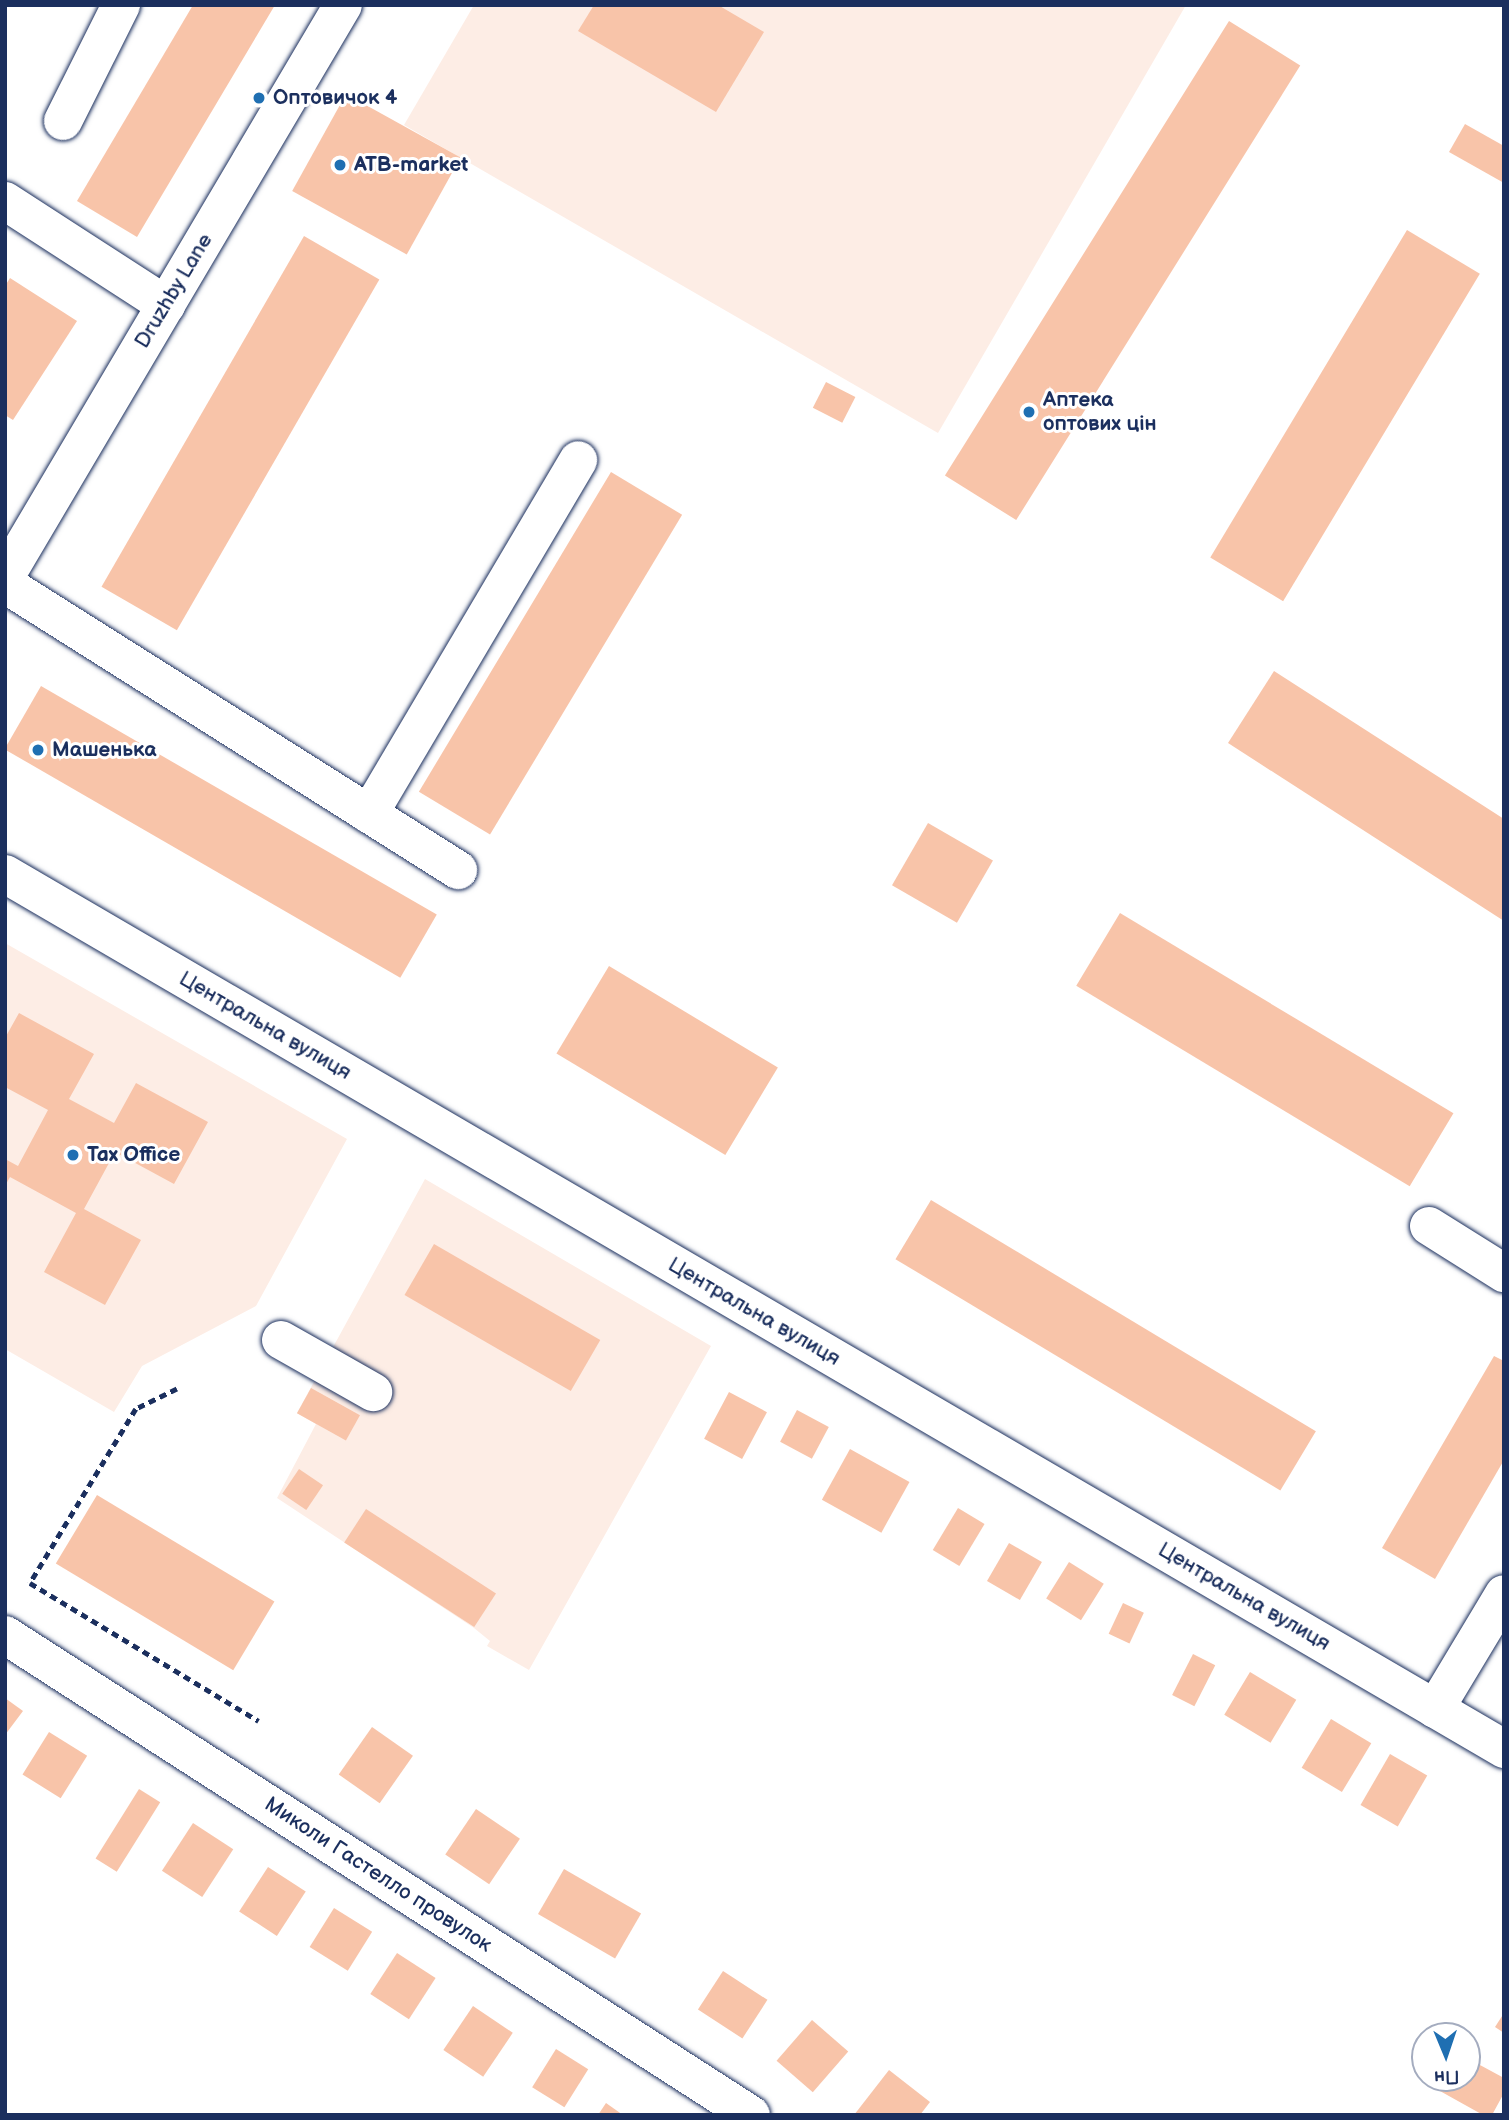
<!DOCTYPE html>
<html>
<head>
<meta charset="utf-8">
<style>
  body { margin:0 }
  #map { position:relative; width:1509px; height:2120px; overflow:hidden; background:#fff; font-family:"Balsamiq Sans",sans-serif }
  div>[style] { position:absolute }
  .built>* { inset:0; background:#fdede5 }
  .building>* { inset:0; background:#f8c4a9; transform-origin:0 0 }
  .path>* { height:4.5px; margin-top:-2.25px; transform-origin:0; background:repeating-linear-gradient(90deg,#1b2f5e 0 7px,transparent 0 12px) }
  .roads { filter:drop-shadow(0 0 2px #1b2f5e) drop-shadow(0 0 2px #1b2f5e) }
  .minor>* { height:38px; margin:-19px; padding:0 19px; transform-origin:19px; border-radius:19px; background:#fff }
  .dots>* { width:19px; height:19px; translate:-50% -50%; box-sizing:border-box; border:4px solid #fff; border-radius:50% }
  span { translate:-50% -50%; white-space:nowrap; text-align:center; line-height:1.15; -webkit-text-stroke:6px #fff; paint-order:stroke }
  .poi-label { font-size:21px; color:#1b2f5e; font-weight:700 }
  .left { translate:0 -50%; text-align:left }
  .street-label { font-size:21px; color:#1b2f5e }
  .frame { position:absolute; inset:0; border:7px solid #1b2f5e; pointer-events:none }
  .north { position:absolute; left:1411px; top:2022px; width:70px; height:70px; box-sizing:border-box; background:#fff; border:2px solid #a4acbf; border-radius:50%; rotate:178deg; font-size:19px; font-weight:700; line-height:28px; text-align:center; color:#1b2f5e }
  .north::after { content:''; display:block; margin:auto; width:24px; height:32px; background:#1f6fb2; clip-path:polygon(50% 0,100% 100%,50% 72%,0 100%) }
</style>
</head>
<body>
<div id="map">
  <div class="built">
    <div style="clip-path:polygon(474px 5px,1186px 5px,938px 433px,404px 125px)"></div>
    <div style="clip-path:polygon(5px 943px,347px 1139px,256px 1306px,142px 1366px,114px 1412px,5px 1349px)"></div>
    <div style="clip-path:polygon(425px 1179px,711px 1346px,529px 1670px,487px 1646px,490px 1641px,474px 1628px,277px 1498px,316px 1424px,297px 1413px)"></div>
  </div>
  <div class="building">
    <div style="clip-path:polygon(193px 5px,275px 5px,137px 237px,77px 201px)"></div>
    <div style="clip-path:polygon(594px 5px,718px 5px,764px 32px,716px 112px,578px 31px)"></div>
    <div style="left:1229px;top:21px;width:84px;height:536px;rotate:32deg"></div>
    <div style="left:346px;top:94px;width:131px;height:111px;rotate:29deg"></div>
    <div style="clip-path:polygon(1465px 124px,1504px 146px,1504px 183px,1449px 152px)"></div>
    <div style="left:1407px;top:230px;width:85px;height:382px;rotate:31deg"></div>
    <div style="left:304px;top:236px;width:87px;height:405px;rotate:30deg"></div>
    <div style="clip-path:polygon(10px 278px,77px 321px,13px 420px,5px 415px,5px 286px)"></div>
    <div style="left:826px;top:382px;width:33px;height:29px;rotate:27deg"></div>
    <div style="left:611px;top:472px;width:83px;height:373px;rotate:31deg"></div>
    <div style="clip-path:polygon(1274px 671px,1504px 819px,1504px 921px,1228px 743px)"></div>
    <div style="left:41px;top:686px;width:457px;height:73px;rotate:30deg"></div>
    <div style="left:928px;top:823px;width:75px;height:72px;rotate:30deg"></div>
    <div style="left:1120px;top:913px;width:389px;height:85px;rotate:31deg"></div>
    <div style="left:609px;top:966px;width:197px;height:102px;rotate:31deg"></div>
    <div style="clip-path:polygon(19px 1013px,94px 1054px,69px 1099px,114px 1123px,136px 1083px,208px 1122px,174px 1184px,115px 1152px,84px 1209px,141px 1240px,105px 1305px,44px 1272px,76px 1213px,10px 1177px,5px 1186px,5px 1159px,18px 1166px,48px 1110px,5px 1087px,5px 1038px)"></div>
    <div style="left:931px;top:1200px;width:449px;height:69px;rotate:31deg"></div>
    <div style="left:434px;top:1244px;width:192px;height:59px;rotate:30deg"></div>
    <div style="clip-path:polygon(1494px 1356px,1504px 1361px,1504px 1460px,1435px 1579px,1382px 1548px)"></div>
    <div style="left:311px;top:1388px;width:56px;height:29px;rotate:29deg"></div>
    <div style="left:729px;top:1392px;width:43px;height:53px;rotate:28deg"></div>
    <div style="left:797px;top:1410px;width:36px;height:36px;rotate:28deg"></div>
    <div style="left:850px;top:1449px;width:68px;height:58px;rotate:29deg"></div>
    <div style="left:299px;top:1469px;width:29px;height:30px;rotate:34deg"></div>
    <div style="left:97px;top:1495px;width:207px;height:80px;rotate:31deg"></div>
    <div style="left:958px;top:1508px;width:31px;height:49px;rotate:31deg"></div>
    <div style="left:366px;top:1509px;width:155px;height:40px;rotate:33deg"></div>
    <div style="left:1009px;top:1543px;width:38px;height:44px;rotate:30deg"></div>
    <div style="left:1069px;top:1562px;width:41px;height:43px;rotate:32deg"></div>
    <div style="left:1123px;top:1603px;width:23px;height:34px;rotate:25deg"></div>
    <div style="left:1193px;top:1654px;width:25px;height:46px;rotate:27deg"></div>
    <div style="left:1250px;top:1672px;width:54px;height:50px;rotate:31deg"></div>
    <div style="clip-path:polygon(5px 1698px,23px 1711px,5px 1735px)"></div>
    <div style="left:1331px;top:1719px;width:47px;height:57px;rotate:31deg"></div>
    <div style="left:372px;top:1727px;width:50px;height:58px;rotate:35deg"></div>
    <div style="left:49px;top:1732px;width:45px;height:50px;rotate:32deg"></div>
    <div style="left:1390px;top:1754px;width:43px;height:59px;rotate:30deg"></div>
    <div style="left:139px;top:1789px;width:25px;height:82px;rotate:32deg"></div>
    <div style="left:476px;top:1809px;width:53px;height:55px;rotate:34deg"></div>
    <div style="left:193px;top:1823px;width:48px;height:57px;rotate:33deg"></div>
    <div style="left:268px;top:1867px;width:45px;height:53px;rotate:33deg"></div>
    <div style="left:564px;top:1869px;width:89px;height:52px;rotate:30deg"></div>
    <div style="left:334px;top:1908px;width:45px;height:46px;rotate:32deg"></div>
    <div style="left:397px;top:1953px;width:46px;height:49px;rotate:33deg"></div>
    <div style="left:723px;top:1971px;width:53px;height:46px;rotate:33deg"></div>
    <div style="left:473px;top:2006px;width:48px;height:53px;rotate:34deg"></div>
    <div style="clip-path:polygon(1504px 2013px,1504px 2033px,1495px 2027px)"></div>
    <div style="left:812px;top:2020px;width:48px;height:54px;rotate:41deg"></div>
    <div style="left:556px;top:2049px;width:38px;height:45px;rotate:32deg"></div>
    <div style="clip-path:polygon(1467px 2058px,1504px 2078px,1504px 2093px,1492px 2115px,1483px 2115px,1431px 2086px,1436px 2078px,1467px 2078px)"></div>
    <div style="clip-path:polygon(889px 2070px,930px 2102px,920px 2115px,854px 2115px)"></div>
    <div style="clip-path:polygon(606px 2103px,623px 2115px,598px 2115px)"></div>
  </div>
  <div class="path">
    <div style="left:177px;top:1389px;width:46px;rotate:154deg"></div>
    <div style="left:136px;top:1409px;width:204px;rotate:121.3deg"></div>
    <div style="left:30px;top:1583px;width:267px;rotate:31.1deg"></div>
  </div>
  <div class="roads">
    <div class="minor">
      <div style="left:63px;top:121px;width:130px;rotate:-63.4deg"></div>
      <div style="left:5px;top:201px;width:192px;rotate:32.9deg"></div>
      <div style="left:5px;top:577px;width:664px;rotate:-59.42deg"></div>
      <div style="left:5px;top:584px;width:536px;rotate:32.27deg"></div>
      <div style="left:369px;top:814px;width:411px;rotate:-59.4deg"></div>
      <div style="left:5px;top:874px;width:1736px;rotate:30.27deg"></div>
      <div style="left:1429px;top:1226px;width:89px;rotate:32.1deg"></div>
      <div style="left:281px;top:1340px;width:106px;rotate:29.5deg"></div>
      <div style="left:5px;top:1635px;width:887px;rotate:32.76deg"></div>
      <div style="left:1435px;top:1709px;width:134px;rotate:-59deg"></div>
    </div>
  </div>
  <div class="dots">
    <div style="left:259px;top:98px;background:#1f6fb2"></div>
    <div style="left:340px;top:165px;background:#1f6fb2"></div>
    <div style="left:1029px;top:412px;background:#1f6fb2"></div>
    <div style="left:38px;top:750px;background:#1f6fb2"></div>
    <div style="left:73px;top:1155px;background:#1f6fb2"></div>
  </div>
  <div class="poi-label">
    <span class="left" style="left:273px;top:98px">Оптовичок 4</span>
    <span class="left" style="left:354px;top:165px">ATB-market</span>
    <span class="left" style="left:1043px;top:412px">Аптека<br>оптових цін</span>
    <span class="left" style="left:52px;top:750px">Машенька</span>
    <span class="left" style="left:87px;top:1155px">Tax Office</span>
  </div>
  <div class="street-label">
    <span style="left:174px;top:291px;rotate:-59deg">Druzhby Lane</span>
    <span style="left:265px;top:1026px;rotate:30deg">Центральна вулиця</span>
    <span style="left:754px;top:1312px;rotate:30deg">Центральна вулиця</span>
    <span style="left:1244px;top:1597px;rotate:30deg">Центральна вулиця</span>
    <span style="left:378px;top:1875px;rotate:33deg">Миколи Гастелло провулок</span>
  </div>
  <div class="frame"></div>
  <div class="north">Пн</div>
</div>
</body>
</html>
